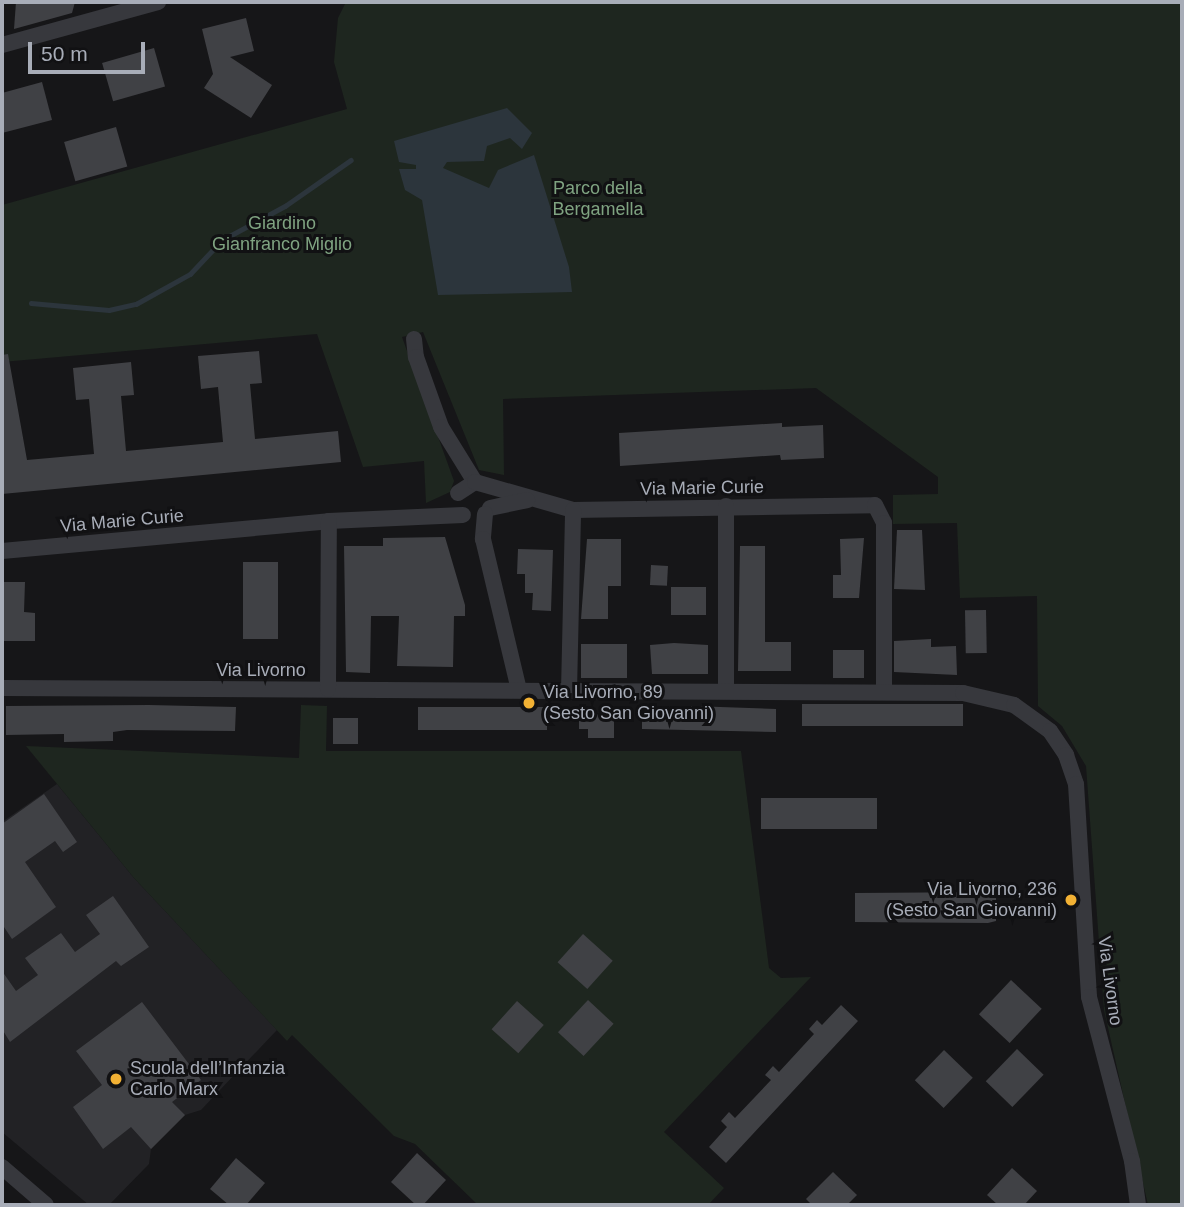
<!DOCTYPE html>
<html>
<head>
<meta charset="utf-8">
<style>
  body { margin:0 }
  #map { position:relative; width:1184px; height:1207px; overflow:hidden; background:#161618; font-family:Arial,sans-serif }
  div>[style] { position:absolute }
  .built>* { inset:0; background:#222225 }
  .green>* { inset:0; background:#1e261f }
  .water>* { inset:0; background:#2c353c }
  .stream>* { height:4.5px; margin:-2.25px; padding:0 2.25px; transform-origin:2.25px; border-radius:2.25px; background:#2c353c }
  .building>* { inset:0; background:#404145; transform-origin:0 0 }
  .street>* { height:16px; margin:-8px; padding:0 8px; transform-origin:8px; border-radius:8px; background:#37383d }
  .dots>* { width:19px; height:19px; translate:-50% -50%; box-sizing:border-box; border:4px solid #111113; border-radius:50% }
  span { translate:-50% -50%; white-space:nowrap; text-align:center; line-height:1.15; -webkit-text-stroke:6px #111113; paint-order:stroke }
  .park-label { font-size:18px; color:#7fa381 }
  .street-label { font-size:18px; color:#a8adb8 }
  .poi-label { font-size:18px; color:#a8adb8 }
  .left { translate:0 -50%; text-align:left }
  .right { translate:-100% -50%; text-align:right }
  .frame { position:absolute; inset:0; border:4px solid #a8adb8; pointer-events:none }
  .scale { position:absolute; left:28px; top:42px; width:117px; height:32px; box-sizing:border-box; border:4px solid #a8adb8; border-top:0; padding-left:9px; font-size:21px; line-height:24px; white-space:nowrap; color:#a8adb8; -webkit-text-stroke:5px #111113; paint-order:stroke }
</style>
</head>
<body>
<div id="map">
  <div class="built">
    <div style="clip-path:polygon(57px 784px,134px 878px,277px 1030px,201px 1110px,185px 1115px,151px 1149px,149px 1164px,109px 1205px,89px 1205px,2px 1132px,2px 822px)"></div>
  </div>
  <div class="green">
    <div style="clip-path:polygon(346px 2px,1182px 2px,1182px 1205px,1148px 1205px,1104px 1010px,1086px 766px,1062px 726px,1038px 706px,1037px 596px,960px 598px,957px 523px,893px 524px,893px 495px,938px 494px,938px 477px,816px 388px,503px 399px,504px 475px,479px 470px,423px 332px,402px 337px,454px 481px,450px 492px,426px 503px,424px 461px,363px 467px,317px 334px,2px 362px,2px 205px,347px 109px,334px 62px,338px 18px)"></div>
    <div style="clip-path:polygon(301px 705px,327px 706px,326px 751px,741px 751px,769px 968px,781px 978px,811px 977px,664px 1132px,724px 1188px,708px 1205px,478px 1205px,415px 1144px,394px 1136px,292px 1035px,287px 1041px,134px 878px,26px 746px,299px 758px)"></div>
  </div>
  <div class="water">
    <div style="clip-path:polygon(507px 108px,532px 133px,522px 149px,510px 138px,487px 146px,484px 161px,447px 162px,443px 168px,489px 188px,498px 170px,534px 155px,569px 267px,572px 292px,438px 295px,422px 200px,405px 190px,399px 169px,416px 169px,416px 165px,399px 162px,394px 141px)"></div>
  </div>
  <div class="stream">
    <div style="left:31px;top:303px;width:78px;rotate:5.1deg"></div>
    <div style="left:109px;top:310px;width:28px;rotate:-13deg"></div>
    <div style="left:136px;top:304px;width:62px;rotate:-29.1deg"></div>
    <div style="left:190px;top:274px;width:47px;rotate:-46.7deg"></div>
    <div style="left:222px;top:240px;width:72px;rotate:-28.4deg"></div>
    <div style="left:285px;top:206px;width:80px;rotate:-34.9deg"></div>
  </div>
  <div class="building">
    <div style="clip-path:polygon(16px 2px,75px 2px,72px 13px,14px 29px)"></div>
    <div style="clip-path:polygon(246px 18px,254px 51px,230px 57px,272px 85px,251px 118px,204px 88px,213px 74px,202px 29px)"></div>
    <div style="left:154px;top:48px;width:40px;height:54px;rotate:74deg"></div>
    <div style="clip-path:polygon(42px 82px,52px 120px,2px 133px,2px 93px)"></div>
    <div style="left:116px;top:127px;width:41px;height:54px;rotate:74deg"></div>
    <div style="clip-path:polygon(259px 351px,262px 383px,250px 384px,255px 439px,338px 431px,341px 462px,2px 494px,2px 355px,8px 354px,27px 460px,94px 454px,89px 399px,76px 400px,73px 368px,131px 362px,134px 395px,121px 396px,126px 451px,223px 442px,218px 387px,201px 389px,198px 356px)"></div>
    <div style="clip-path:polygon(782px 423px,782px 427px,823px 425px,824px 458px,781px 460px,780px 455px,620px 466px,619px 433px)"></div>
    <div style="clip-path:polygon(897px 530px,922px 530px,925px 590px,894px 589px)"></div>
    <div style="clip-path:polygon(445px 537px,465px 605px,465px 616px,454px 616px,453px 667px,397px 666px,399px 616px,371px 616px,370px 673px,346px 672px,344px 546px,383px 546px,383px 538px)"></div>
    <div style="clip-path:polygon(864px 538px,859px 598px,833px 598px,833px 575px,841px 575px,840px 539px)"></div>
    <div style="clip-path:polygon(587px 539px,621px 539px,621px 586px,608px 586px,608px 619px,581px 619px)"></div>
    <div style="clip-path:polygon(740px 546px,765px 546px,765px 642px,791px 642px,791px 671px,738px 671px)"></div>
    <div style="clip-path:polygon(518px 549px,553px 550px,551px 611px,532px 610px,533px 593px,525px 593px,525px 574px,517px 574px)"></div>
    <div style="left:243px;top:562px;width:35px;height:77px"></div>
    <div style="left:651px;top:565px;width:17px;height:20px;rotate:3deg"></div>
    <div style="clip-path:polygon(2px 582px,25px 582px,24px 612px,35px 613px,35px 641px,2px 641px)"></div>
    <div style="left:671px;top:587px;width:35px;height:28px"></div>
    <div style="left:986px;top:610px;width:43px;height:21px;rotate:89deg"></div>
    <div style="clip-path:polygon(931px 639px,931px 647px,956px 646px,957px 675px,894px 672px,894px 641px)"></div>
    <div style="clip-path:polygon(674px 643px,708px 645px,708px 674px,652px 674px,650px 645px)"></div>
    <div style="left:627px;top:644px;width:34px;height:46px;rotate:90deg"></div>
    <div style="left:833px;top:650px;width:31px;height:28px"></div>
    <div style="left:963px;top:704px;width:22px;height:161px;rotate:90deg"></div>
    <div style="clip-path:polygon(149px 705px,236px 707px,235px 731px,127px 730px,113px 732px,113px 741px,64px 742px,64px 734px,6px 735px,6px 706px)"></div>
    <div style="clip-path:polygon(691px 706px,776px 709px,776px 732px,642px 729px,642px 709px,691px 710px)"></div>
    <div style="left:418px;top:707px;width:129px;height:23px"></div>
    <div style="clip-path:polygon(574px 707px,593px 707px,593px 714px,614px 715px,614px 738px,588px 738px,588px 729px,579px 729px,579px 721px,573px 721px)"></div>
    <div style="left:333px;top:718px;width:25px;height:26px"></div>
    <div style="clip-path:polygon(44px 794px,77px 842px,63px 852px,55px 841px,25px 862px,56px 907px,12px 939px,2px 924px,2px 824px)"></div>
    <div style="left:877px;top:798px;width:31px;height:116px;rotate:90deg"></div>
    <div style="clip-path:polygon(996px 892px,996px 921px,988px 923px,855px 922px,855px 893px)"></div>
    <div style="clip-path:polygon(113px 896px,149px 947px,121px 966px,116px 961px,10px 1042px,2px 1029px,2px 971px,16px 991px,38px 975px,25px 958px,61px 933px,75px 952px,100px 934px,86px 915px)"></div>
    <div style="left:583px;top:934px;width:40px;height:38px;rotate:42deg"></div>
    <div style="left:1011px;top:980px;width:42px;height:47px;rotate:43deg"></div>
    <div style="left:588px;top:1000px;width:35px;height:44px;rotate:43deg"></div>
    <div style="left:517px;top:1001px;width:36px;height:38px;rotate:42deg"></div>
    <div style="clip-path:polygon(142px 1002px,201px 1080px,172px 1102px,185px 1115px,151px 1149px,131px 1127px,103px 1149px,73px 1107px,102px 1085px,76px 1051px)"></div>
    <div style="clip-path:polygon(841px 1005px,858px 1021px,726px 1163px,709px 1147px,727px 1127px,721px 1121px,729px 1112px,735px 1118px,771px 1080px,765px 1075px,773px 1066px,779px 1072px,814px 1034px,809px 1029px,817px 1020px,822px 1025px)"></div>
    <div style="left:1017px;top:1049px;width:37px;height:45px;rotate:44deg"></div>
    <div style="left:944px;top:1050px;width:40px;height:42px;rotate:44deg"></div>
    <div style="clip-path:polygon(417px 1153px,446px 1180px,423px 1205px,416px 1205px,391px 1182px)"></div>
    <div style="clip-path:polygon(236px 1158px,265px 1183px,246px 1205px,229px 1205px,210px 1189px)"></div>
    <div style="clip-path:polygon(1012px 1168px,1037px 1191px,1024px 1205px,998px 1205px,987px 1195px)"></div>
    <div style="clip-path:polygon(833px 1172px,857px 1195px,847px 1205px,812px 1205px,806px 1199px)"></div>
  </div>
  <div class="street">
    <div style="left:2px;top:45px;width:162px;rotate:-15.4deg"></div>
    <div style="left:414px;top:339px;width:18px;rotate:84deg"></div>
    <div style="left:416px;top:357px;width:74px;rotate:70.3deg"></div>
    <div style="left:441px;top:427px;width:65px;rotate:58.3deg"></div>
    <div style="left:458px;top:493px;width:20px;rotate:-33deg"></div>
    <div style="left:475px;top:482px;width:102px;rotate:15.9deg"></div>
    <div style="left:573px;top:510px;width:302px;rotate:-0.9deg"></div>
    <div style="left:875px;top:505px;width:20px;rotate:63deg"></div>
    <div style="left:884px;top:523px;width:169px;rotate:90deg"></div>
    <div style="left:726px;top:506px;width:185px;rotate:90deg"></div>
    <div style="left:490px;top:508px;width:38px;rotate:-12deg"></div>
    <div style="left:485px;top:514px;width:25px;rotate:95deg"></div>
    <div style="left:483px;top:539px;width:155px;rotate:76.6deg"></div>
    <div style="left:2px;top:551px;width:328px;rotate:-5.2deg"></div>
    <div style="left:329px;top:521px;width:134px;rotate:-2.6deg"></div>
    <div style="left:2px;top:688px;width:961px;rotate:0.3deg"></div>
    <div style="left:963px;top:693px;width:52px;rotate:13.2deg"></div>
    <div style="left:1014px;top:705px;width:44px;rotate:35.8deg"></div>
    <div style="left:1050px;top:731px;width:29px;rotate:56deg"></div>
    <div style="left:1066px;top:755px;width:31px;rotate:71deg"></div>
    <div style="left:1076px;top:784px;width:213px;rotate:86.5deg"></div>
    <div style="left:1089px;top:997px;width:170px;rotate:75.3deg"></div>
    <div style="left:1132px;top:1161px;width:44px;rotate:82.2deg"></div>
    <div style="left:328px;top:689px;width:168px;rotate:-89.7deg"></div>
    <div style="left:569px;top:691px;width:181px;rotate:-88.7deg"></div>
    <div style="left:2px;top:1167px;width:58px;rotate:40.8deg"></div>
  </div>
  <div class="dots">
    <div style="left:529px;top:703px;background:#f2b134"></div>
    <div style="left:1071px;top:900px;background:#f2b134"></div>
    <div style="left:116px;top:1079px;background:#f2b134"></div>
  </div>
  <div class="park-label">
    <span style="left:598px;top:199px">Parco della<br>Bergamella</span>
    <span style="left:282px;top:234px">Giardino<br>Gianfranco Miglio</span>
  </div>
  <div class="street-label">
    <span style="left:702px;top:488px;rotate:-1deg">Via Marie Curie</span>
    <span style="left:122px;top:521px;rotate:-5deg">Via Marie Curie</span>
    <span style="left:261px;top:670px">Via Livorno</span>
    <span style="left:1110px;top:981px;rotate:82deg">Via Livorno</span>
  </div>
  <div class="poi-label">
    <span class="left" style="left:543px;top:703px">Via Livorno, 89<br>(Sesto San Giovanni)</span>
    <span class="right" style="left:1057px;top:900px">Via Livorno, 236<br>(Sesto San Giovanni)</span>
    <span class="left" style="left:130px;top:1079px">Scuola dell’Infanzia<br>Carlo Marx</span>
  </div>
  <div class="frame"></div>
  <div class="scale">50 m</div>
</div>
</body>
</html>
